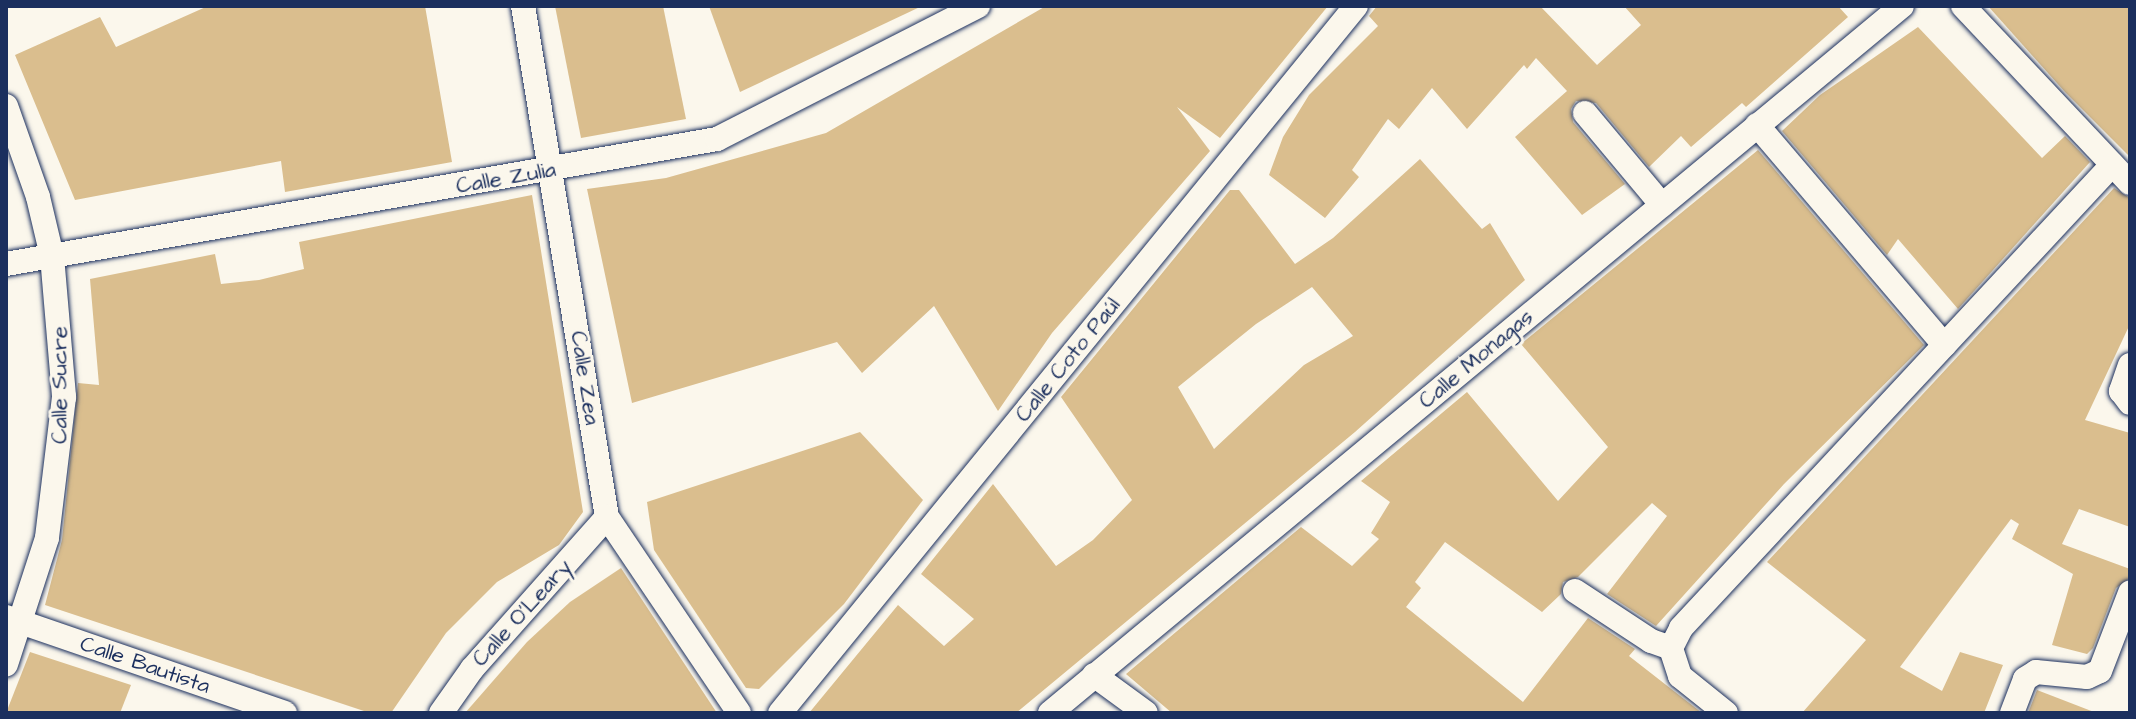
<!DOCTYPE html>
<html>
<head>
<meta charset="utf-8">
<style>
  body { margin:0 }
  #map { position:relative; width:2136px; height:719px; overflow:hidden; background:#fbf7ec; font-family:"Architects Daughter",sans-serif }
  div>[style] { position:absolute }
  .building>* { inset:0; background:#dabe8e }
  .roads { filter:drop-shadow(0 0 2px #1b2f5e) drop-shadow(0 0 2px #1b2f5e) }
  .minor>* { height:24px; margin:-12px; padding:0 12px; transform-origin:12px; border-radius:12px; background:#fbf7ec }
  span { translate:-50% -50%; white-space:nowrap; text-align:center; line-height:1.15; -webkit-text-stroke:6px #fbf7ec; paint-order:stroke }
  .street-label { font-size:22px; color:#1b2f5e }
  .frame { position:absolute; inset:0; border:8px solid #1b2f5e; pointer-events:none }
</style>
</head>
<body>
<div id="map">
  <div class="building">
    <div style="clip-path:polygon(208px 6px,425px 6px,452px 162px,285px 192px,281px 161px,75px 200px,15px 55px,100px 17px,116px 47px)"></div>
    <div style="clip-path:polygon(555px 6px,663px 6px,686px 119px,581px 138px)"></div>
    <div style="clip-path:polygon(709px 6px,922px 6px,740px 92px)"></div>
    <div style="clip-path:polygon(1046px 6px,1328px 6px,1220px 138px,1177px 107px,1210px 151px,1052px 333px,998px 411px,934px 306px,862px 373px,837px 342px,632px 403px,587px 189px,666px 178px,826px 133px)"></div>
    <div style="clip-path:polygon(1377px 6px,1540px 6px,1597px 65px,1641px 25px,1624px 6px,1838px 6px,1848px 17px,1746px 107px,1742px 103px,1691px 147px,1681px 136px,1649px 167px,1596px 103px,1576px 101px,1571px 109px,1573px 122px,1625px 184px,1582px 215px,1515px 137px,1567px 91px,1536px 58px,1527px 69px,1524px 65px,1467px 129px,1432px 88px,1399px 129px,1388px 119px,1352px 170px,1359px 177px,1325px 218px,1269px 175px,1283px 137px,1309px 95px,1378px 26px,1369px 16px)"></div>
    <div style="clip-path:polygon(1988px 6px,2130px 6px,2130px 157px,2065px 92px)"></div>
    <div style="clip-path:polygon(1918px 27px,2042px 158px,2065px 136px,2090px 162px,1958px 309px,1898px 239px,1887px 255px,1782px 131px,1820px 95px)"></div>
    <div style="clip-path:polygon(1758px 150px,1924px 345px,1784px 484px,1656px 626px,1607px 594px,1667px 516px,1652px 503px,1578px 577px,1563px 582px,1561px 594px,1542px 612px,1445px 542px,1415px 582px,1421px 588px,1406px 607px,1523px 702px,1588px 618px,1635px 649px,1629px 656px,1702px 713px,1172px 713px,1126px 674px,1301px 527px,1352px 566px,1379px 539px,1371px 533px,1390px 502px,1361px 481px,1467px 392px,1558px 501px,1608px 447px,1521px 344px)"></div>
    <div style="clip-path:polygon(evenodd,1420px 159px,1482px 229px,1490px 223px,1525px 280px,1355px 432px,1016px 713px,809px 713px,898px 605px,944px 646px,974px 619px,921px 574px,993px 484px,1056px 566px,1093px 540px,1132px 500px,1061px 397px,1230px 190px,1239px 190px,1295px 264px,1333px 238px,1420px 159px,1312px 287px,1353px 336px,1304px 365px,1214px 449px,1178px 387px,1256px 324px,1312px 287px)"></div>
    <div style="clip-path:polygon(2114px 188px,2130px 198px,2130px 324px,2085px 420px,2130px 433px,2130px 527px,2079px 509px,2062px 544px,2130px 569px,2130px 578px,2116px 588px,2093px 648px,2087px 654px,2052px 645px,2073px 574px,2012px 539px,2019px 524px,2011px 519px,1900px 667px,1942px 691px,1960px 652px,2003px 665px,1984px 713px,1802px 713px,1866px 640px,1767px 562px)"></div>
    <div style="clip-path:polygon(532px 195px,583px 512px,559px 545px,497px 582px,446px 633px,391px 713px,370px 713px,45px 605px,62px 540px,78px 383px,99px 385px,90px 279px,215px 254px,221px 284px,259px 280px,304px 269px,299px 242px)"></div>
    <div style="clip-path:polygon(860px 432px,923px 500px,844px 604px,759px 689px,746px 688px,654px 550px,647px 502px)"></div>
    <div style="clip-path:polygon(621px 568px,717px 713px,465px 713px,527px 642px,570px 602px)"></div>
    <div style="clip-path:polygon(30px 652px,131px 685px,120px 713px,6px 713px)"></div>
    <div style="clip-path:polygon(2037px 690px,2094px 712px,2093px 713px,2028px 713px)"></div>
  </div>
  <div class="roads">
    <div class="minor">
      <div style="left:523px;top:6px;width:518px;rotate:80.67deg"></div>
      <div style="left:607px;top:517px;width:236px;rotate:56deg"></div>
      <div style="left:1963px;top:6px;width:243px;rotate:46.7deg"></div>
      <div style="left:6px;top:106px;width:96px;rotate:70.6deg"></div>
      <div style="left:38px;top:197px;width:61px;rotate:76.7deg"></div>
      <div style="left:52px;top:256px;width:142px;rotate:85.1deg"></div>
      <div style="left:64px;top:397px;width:142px;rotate:96.9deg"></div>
      <div style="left:47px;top:538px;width:133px;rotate:108deg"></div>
      <div style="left:1585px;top:113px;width:120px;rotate:50.1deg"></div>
      <div style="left:1757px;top:125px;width:289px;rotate:49.6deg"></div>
      <div style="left:6px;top:264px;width:722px;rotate:-9.97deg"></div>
      <div style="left:717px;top:139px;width:293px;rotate:-27deg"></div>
      <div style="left:2130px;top:365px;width:28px;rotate:109deg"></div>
      <div style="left:2121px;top:391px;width:15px;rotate:53deg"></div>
      <div style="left:1575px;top:591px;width:91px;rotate:33.3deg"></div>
      <div style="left:1651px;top:641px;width:21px;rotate:19deg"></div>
      <div style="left:6px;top:617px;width:295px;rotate:19deg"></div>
      <div style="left:1094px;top:675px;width:64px;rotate:36.2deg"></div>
      <div style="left:441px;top:713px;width:54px;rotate:-54.8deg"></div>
      <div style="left:472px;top:669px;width:203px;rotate:-48.4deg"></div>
      <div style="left:780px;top:713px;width:912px;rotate:-50.83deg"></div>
      <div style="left:1050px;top:713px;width:1107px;rotate:-39.69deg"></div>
      <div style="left:1726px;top:713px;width:59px;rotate:-141.2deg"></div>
      <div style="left:1680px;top:676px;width:29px;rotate:-108deg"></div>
      <div style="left:1671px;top:648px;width:22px;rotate:-63deg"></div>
      <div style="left:1681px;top:628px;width:633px;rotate:-47.05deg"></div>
      <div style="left:2012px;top:713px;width:36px;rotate:-69deg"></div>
      <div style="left:2025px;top:679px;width:13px;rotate:-32deg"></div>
      <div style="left:2036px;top:672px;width:51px;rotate:5.6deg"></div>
      <div style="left:2087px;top:677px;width:14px;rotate:-25deg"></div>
      <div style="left:2100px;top:671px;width:84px;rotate:-69deg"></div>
    </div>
  </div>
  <div class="street-label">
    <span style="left:506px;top:178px;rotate:-10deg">Calle Zulia</span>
    <span style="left:1476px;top:359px;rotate:-40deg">Calle Monagas</span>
    <span style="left:1068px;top:360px;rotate:-51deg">Calle Coto Paúl</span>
    <span style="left:585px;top:378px;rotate:81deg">Calle Zea</span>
    <span style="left:60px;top:385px;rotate:-90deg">Calle Sucre</span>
    <span style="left:522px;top:613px;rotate:-48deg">Calle O'Leary</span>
    <span style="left:145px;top:665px;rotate:19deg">Calle Bautista</span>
  </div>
  <div class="frame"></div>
</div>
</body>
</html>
